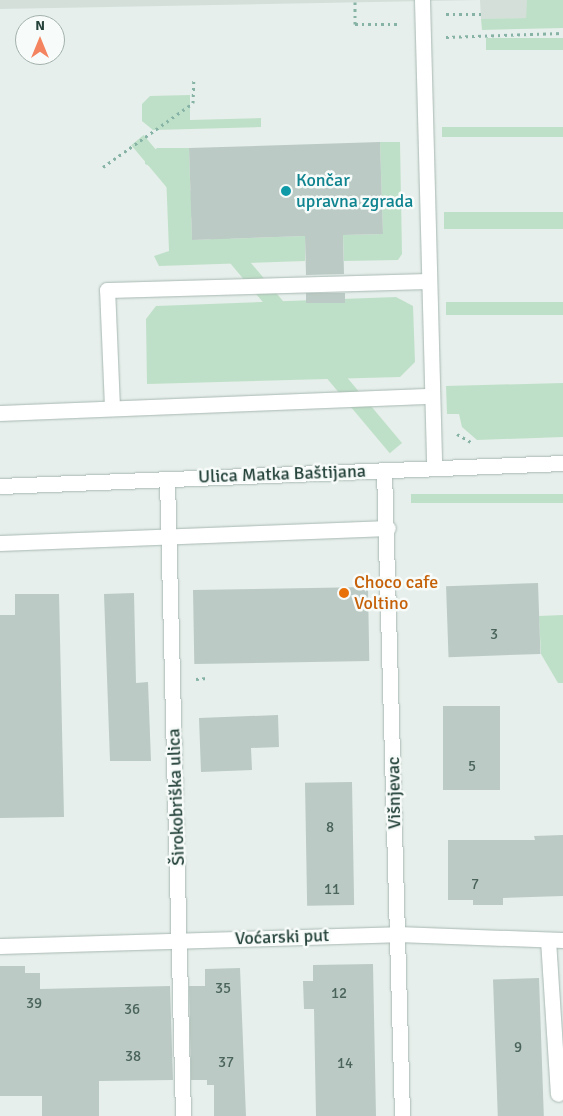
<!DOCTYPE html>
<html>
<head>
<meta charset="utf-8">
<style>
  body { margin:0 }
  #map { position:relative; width:563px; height:1116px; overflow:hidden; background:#e6efeb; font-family:Signika,sans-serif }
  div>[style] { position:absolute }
  .built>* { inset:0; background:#d4dfda }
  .green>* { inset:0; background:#bfe0c8; transform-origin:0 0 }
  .building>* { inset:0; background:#bbcac4; transform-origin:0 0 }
  .path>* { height:3px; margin-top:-1.5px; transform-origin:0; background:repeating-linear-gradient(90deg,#86b3a5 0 2.5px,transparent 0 6.5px) }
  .roads { filter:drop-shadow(0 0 1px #a8b8b2) drop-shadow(0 0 1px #a8b8b2) }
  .minor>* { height:15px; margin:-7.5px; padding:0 7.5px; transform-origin:7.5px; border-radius:7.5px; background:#fff }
  .dots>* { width:14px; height:14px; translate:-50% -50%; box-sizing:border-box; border:2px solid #f7fbf9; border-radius:50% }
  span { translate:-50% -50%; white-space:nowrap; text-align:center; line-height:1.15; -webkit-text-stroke:5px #f7fbf9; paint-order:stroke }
  .number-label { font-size:15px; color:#4a645c }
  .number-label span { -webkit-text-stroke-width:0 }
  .culture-label { font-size:18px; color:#0d838f }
  .left { translate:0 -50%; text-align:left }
  .street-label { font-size:18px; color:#24423a }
  .food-label { font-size:18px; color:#c56008 }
  .north { position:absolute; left:15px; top:15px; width:50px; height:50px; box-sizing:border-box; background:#f7fbf9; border:1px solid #a3b1ad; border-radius:50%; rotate:0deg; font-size:14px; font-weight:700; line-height:20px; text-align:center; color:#24423a }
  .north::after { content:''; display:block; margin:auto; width:18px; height:22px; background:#f4845f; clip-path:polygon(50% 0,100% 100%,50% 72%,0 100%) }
</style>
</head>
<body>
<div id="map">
  <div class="built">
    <div style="clip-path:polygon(0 0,563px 0,563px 18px,481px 19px,480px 0,0 9px)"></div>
  </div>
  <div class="green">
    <div style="clip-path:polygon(527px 0,563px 0,563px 28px,482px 30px,481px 19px,526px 18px)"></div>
    <div style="left:563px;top:38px;width:12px;height:77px;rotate:90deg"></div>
    <div style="clip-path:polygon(190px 95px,190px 120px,261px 118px,261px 127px,153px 130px,142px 121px,142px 104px,150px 96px)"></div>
    <div style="left:563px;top:127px;width:10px;height:121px;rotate:90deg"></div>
    <div style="clip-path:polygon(380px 142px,400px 142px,402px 254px,398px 260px,344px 261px,343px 235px,383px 234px)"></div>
    <div style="clip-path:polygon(157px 148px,189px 148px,192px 240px,305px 236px,305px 261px,159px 266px,154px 256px,169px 251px,166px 173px,145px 164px,145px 158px)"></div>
    <div style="left:563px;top:212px;width:17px;height:119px;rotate:90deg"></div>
    <div style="clip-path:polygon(396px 297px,413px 306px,415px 362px,400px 377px,147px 384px,146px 319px,156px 306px)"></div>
    <div style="left:563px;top:302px;width:13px;height:117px;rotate:90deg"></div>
    <div style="clip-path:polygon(563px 383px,563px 437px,477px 440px,462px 427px,459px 414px,447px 414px,446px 386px)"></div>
    <div style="left:402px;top:443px;width:16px;height:402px;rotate:140deg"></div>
    <div style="left:563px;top:494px;width:9px;height:152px;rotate:90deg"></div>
    <div style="clip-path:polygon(563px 615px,563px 683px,558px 683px,541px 654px,539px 616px)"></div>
  </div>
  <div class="building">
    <div style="clip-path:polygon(380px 142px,383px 234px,343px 235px,344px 274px,306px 275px,305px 236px,192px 240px,189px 148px)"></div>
    <div style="left:345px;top:293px;width:10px;height:39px;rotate:90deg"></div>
    <div style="left:538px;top:583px;width:71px;height:92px;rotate:88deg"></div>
    <div style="left:368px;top:587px;width:74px;height:175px;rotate:89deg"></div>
    <div style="clip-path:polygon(134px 593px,136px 683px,148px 682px,151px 761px,110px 761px,104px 594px)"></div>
    <div style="clip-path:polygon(15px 594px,59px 594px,64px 817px,0 818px,0 615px,15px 615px)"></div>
    <div style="left:443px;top:706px;width:57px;height:84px"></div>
    <div style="clip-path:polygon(278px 715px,279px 747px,251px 748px,252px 770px,201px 772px,199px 718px)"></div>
    <div style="left:352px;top:782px;width:123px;height:47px;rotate:89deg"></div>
    <div style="clip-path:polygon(563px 835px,563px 896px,503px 898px,503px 905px,473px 905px,473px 900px,448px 900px,448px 840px,535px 840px,534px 836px)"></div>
    <div style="clip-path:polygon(373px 964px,376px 1116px,316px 1116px,314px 1009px,304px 1009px,303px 981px,313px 981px,313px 965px)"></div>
    <div style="clip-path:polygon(0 966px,25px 966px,25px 973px,40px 973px,40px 989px,170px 986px,173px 1080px,99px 1081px,99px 1116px,42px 1116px,42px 1096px,0 1096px)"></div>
    <div style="clip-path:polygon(240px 968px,246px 1116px,214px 1116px,214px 1085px,207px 1085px,207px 1080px,191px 1080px,189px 986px,205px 986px,205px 969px)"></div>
    <div style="left:539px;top:978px;width:138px;height:46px;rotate:88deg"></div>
  </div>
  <div class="path">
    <div style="left:355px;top:2px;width:22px;rotate:90deg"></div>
    <div style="left:355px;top:24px;width:45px"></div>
    <div style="left:446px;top:14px;width:35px"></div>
    <div style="left:446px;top:37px;width:117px;rotate:-2deg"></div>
    <div style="left:103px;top:167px;width:110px;rotate:-35.4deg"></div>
    <div style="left:193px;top:103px;width:25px;rotate:-88deg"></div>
    <div style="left:457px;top:434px;width:16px;rotate:30deg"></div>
    <div style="left:196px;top:679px;width:11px;rotate:-5deg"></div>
  </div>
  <div class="roads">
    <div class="minor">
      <div style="left:422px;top:0;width:467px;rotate:88.5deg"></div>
      <div style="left:112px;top:407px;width:117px;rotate:-92.4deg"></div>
      <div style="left:107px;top:290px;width:322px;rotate:-1.6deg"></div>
      <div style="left:0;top:413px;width:431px;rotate:-2.3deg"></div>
      <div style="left:384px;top:470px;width:646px;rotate:88.4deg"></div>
      <div style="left:167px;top:479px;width:637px;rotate:88.56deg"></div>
      <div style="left:0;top:486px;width:563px;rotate:-2.34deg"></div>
      <div style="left:0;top:543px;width:388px;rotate:-2.2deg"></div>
      <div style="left:548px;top:940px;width:154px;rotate:86.3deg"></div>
      <div style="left:0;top:946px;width:397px;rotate:-1.7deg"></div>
      <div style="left:397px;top:934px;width:166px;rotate:2.1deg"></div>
    </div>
  </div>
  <div class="dots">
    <div style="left:286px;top:191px;background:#0f9aa8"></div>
    <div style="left:344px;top:593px;background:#e8710a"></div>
  </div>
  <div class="number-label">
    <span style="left:494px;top:635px">3</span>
    <span style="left:472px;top:767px">5</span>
    <span style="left:330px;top:828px">8</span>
    <span style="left:475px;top:885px">7</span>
    <span style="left:332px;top:890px">11</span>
    <span style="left:223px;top:989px">35</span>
    <span style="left:339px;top:994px">12</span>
    <span style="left:34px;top:1004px">39</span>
    <span style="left:132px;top:1010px">36</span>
    <span style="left:518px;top:1048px">9</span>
    <span style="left:133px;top:1057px">38</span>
    <span style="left:226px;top:1063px">37</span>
    <span style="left:345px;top:1064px">14</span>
  </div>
  <div class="culture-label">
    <span class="left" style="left:296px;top:191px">Končar<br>upravna zgrada</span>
  </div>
  <div class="street-label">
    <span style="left:282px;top:474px;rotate:-2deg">Ulica Matka Baštijana</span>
    <span style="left:394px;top:793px;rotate:-91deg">Višnjevac</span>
    <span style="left:176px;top:797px;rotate:-92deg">Širokobriška ulica</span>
    <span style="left:282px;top:937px;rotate:-2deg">Voćarski put</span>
  </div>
  <div class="food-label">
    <span class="left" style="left:354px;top:593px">Choco cafe<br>Voltino</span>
  </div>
  <div class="north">N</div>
</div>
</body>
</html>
